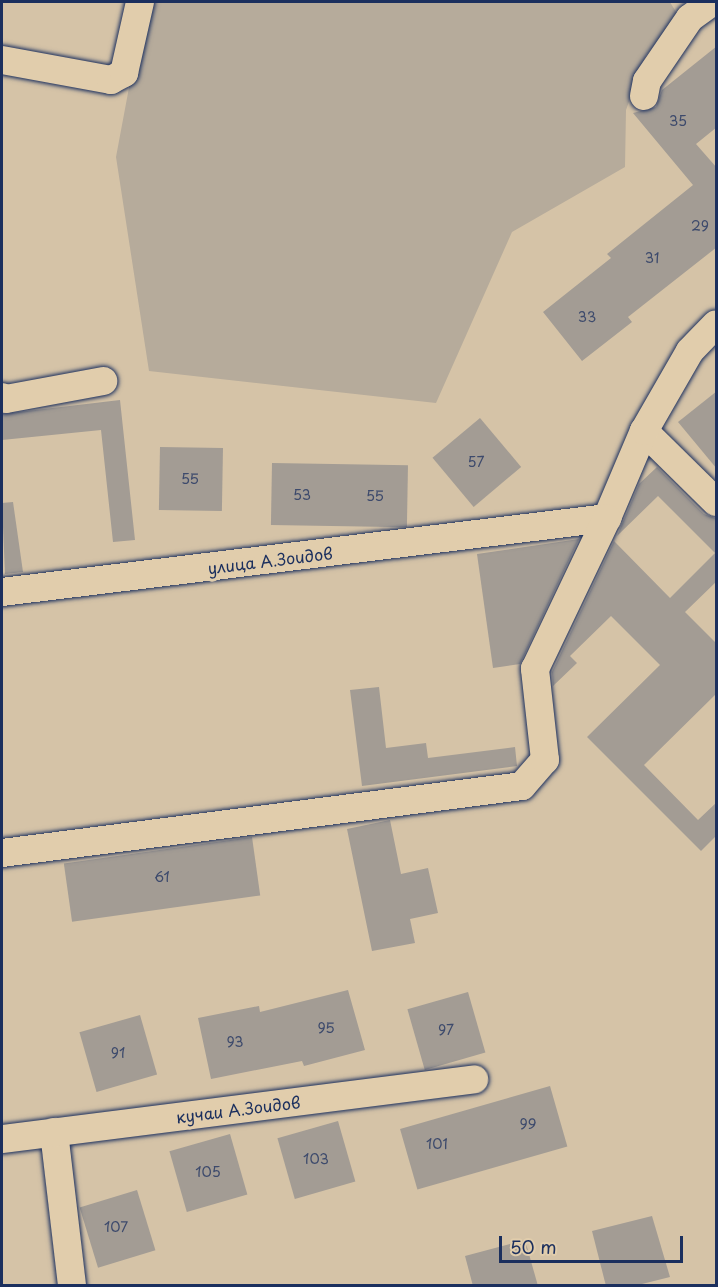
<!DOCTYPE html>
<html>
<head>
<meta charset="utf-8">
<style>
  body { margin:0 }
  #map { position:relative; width:718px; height:1287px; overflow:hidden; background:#d5c3a7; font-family:"Playpen Sans",sans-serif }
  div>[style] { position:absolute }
  .green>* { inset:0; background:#b6ab9b }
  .building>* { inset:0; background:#a39c94; transform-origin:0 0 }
  .roads { filter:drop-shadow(0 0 2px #1b2f5e) drop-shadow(0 0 2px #1b2f5e) }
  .minor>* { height:28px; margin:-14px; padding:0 14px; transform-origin:14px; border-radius:14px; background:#e1cdac }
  span { translate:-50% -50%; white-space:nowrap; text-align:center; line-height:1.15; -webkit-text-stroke:6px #e1cdac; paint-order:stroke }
  .number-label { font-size:14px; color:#3d4a6c }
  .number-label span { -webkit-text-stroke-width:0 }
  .street-label { font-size:16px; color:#1b2f5e }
  .frame { position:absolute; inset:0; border:3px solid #1b2f5e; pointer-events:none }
  .scale { position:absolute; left:499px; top:1236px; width:184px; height:27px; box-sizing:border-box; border:3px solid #1b2f5e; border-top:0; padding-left:8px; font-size:18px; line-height:21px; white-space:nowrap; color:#1b2f5e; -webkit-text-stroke:4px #e1cdac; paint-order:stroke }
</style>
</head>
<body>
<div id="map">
  <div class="green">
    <div style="clip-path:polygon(145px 2px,670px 2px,679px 17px,646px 55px,626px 110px,625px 167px,512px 232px,436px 403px,149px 371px,116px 157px)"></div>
  </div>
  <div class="building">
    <div style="clip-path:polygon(717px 46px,717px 127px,696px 144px,717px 168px,717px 247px,628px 317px,632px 322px,582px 361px,543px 312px,611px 258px,607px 254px,693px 185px,633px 113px,656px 107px,662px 90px)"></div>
    <div style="clip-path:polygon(717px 391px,717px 469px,678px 422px)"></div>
    <div style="clip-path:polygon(120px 400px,135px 540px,113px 542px,101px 430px,2px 440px,2px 414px)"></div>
    <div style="left:480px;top:418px;width:64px;height:62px;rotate:50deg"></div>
    <div style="left:160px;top:447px;width:63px;height:63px;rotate:1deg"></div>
    <div style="left:272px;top:463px;width:136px;height:62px;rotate:1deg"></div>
    <div style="clip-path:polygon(657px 467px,704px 514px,717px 519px,717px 581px,685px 612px,717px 644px,717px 693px,644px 765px,698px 820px,717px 802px,717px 835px,701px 851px,587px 737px,660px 665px,611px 616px,570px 656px,577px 663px,553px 686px,552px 672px,614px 541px,670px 598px,715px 553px,658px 496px,617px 536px,639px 484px)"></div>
    <div style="clip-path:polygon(13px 502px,23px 572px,5px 574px,2px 503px)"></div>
    <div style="clip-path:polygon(579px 539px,520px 664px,493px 668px,477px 554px)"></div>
    <div style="clip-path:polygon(379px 687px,386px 748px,426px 743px,428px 758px,515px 747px,517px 766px,362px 786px,350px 690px)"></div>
    <div style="clip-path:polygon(390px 820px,401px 874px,428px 868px,438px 913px,410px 919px,415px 943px,372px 951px,347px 829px)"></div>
    <div style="left:252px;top:837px;width:59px;height:190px;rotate:82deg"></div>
    <div style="clip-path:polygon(348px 990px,365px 1050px,304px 1066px,302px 1061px,211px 1079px,198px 1018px,259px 1006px,260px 1012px)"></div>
    <div style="left:468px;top:992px;width:63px;height:63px;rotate:74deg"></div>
    <div style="left:140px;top:1015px;width:62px;height:63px;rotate:74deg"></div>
    <div style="left:550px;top:1086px;width:63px;height:156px;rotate:74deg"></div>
    <div style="left:338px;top:1121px;width:63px;height:63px;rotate:74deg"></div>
    <div style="left:230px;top:1134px;width:63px;height:63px;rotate:74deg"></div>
    <div style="left:137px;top:1190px;width:63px;height:60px;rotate:73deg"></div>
    <div style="clip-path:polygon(652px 1216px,670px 1277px,634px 1286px,606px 1286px,592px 1231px)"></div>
    <div style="clip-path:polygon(525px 1240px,538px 1286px,473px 1286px,465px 1256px)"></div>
  </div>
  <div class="roads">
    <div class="minor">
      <div style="left:2px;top:60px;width:111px;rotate:10.4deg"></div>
      <div style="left:111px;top:80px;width:15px;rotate:-28deg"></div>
      <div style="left:124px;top:73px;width:73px;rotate:-77.3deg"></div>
      <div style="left:644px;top:96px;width:15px;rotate:-79deg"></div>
      <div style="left:647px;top:81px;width:76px;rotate:-55.7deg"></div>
      <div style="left:690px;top:18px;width:27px;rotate:-36deg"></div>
      <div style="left:2px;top:397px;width:4px;rotate:27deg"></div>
      <div style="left:6px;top:399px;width:99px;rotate:-10.5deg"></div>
      <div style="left:644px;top:431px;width:101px;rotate:44.6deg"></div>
      <div style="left:2px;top:592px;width:610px;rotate:-6.97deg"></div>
      <div style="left:607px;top:518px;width:95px;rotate:-67deg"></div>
      <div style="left:644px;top:431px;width:92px;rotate:-60.1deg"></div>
      <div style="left:690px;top:351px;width:37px;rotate:-46deg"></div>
      <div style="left:2px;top:853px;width:524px;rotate:-7.34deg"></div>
      <div style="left:522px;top:786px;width:35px;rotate:-49deg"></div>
      <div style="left:545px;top:760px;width:92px;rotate:-96.3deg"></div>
      <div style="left:535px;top:669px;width:167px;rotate:-64.5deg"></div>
      <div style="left:54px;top:1132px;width:155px;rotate:83.3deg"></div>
      <div style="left:2px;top:1139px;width:476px;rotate:-7.2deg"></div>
    </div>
  </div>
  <div class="number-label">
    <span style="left:678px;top:121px">35</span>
    <span style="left:700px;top:226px">29</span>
    <span style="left:652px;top:258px">31</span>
    <span style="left:587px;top:317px">33</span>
    <span style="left:476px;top:462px">57</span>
    <span style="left:190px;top:479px">55</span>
    <span style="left:302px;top:495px">53</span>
    <span style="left:375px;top:496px">55</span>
    <span style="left:162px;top:877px">61</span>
    <span style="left:326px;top:1028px">95</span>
    <span style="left:446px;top:1030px">97</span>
    <span style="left:235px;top:1042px">93</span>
    <span style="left:118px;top:1053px">91</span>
    <span style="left:528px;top:1124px">99</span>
    <span style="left:437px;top:1144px">101</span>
    <span style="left:316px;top:1159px">103</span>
    <span style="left:208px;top:1172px">105</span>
    <span style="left:116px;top:1227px">107</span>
  </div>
  <div class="street-label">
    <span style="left:270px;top:560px;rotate:-7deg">улица А.Зоидов</span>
    <span style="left:238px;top:1109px;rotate:-7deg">кучаи А.Зоидов</span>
  </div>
  <div class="frame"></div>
  <div class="scale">50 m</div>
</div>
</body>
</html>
